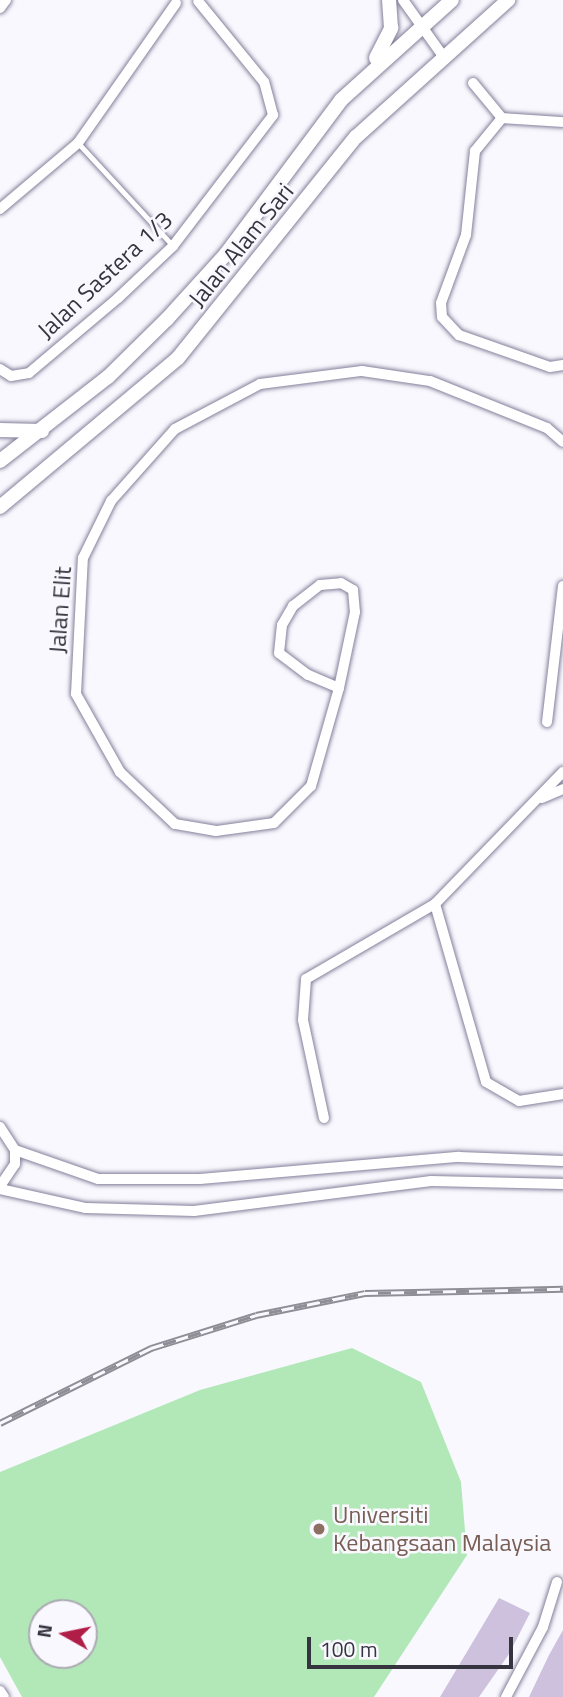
<!DOCTYPE html>
<html>
<head>
<meta charset="utf-8">
<style>
  body { margin:0 }
  #map { position:relative; width:563px; height:1697px; overflow:hidden; background:#f9f8fe; font-family:"Titillium Web",sans-serif }
  div>[style] { position:absolute }
  .green>* { inset:0; background:#b2e8b7 }
  .building>* { inset:0; background:#cdc1dd }
  .roads { filter:drop-shadow(0 0 2px #84809b) drop-shadow(0 0 2px #84809b) }
  .service>* { height:5px; margin:-2.5px; padding:0 2.5px; transform-origin:2.5px; border-radius:2.5px; background:#fff }
  .minor>* { height:10px; margin:-5px; padding:0 5px; transform-origin:5px; border-radius:5px; background:#fff }
  .tertiary>* { height:14px; margin:-7px; padding:0 7px; transform-origin:7px; border-radius:7px; background:#fff }
  .rail>* { height:7px; margin-top:-3.5px; transform-origin:0; background:repeating-linear-gradient(90deg,#f9f8fe 0 13px,#8f8e97 0 26px); box-sizing:border-box; border-block:2px solid #8f8e97 }
  .dots>* { width:19px; height:19px; translate:-50% -50%; box-sizing:border-box; border:4px solid #f9f8fe; border-radius:50% }
  span { translate:-50% -50%; white-space:nowrap; text-align:center; line-height:1.15; -webkit-text-stroke:5px #f9f8fe; paint-order:stroke }
  .street-label { font-size:24px; color:#35343f }
  .education-label { font-size:24px; color:#785e54 }
  .left { translate:0 -50%; text-align:left }
  .north { position:absolute; left:28px; top:1599px; width:70px; height:70px; box-sizing:border-box; background:#f9f8fe; border:2px solid #abaab2; border-radius:50%; rotate:279deg; font-size:19px; font-weight:700; line-height:28px; text-align:center; color:#35343f }
  .north::after { content:''; display:block; margin:auto; width:24px; height:32px; background:#b01d47; clip-path:polygon(50% 0,100% 100%,50% 72%,0 100%) }
  .scale { position:absolute; left:307px; top:1637px; width:206px; height:32px; box-sizing:border-box; border:4px solid #35343f; border-top:0; padding-left:9px; font-size:21px; line-height:24px; white-space:nowrap; color:#35343f; -webkit-text-stroke:5px #f9f8fe; paint-order:stroke }
</style>
</head>
<body>
<div id="map">
  <div class="green">
    <div style="clip-path:polygon(evenodd,352px 1348px,421px 1382px,461px 1482px,467px 1555px,374px 1697px,22px 1697px,0 1657px,0 1472px,200px 1390px,352px 1348px,42px 1613px,84px 1613px,84px 1655px,42px 1655px,42px 1613px)"></div>
  </div>
  <div class="building">
    <div style="clip-path:polygon(499px 1598px,530px 1613px,509px 1654px,479px 1697px,440px 1697px)"></div>
    <div style="clip-path:polygon(563px 1630px,563px 1697px,529px 1697px,549px 1655px)"></div>
  </div>
  <div class="roads">
    <div class="service">
      <div style="left:78px;top:143px;width:140px;rotate:47.3deg"></div>
    </div>
    <div class="minor">
      <div style="left:403px;top:0;width:69px;rotate:54.5deg"></div>
      <div style="left:0;top:8px;width:10px;rotate:-53deg"></div>
      <div style="left:473px;top:83px;width:45px;rotate:50.4deg"></div>
      <div style="left:502px;top:118px;width:43px;rotate:129.3deg"></div>
      <div style="left:475px;top:151px;width:84px;rotate:96.1deg"></div>
      <div style="left:466px;top:235px;width:72px;rotate:110.2deg"></div>
      <div style="left:441px;top:303px;width:14px;rotate:86deg"></div>
      <div style="left:442px;top:317px;width:25px;rotate:47deg"></div>
      <div style="left:459px;top:335px;width:96px;rotate:19.4deg"></div>
      <div style="left:550px;top:367px;width:13px;rotate:-9deg"></div>
      <div style="left:502px;top:118px;width:61px;rotate:3.8deg"></div>
      <div style="left:0;top:209px;width:102px;rotate:-40.2deg"></div>
      <div style="left:78px;top:143px;width:171px;rotate:-55deg"></div>
      <div style="left:0;top:369px;width:13px;rotate:32deg"></div>
      <div style="left:11px;top:376px;width:18px;rotate:-9deg"></div>
      <div style="left:29px;top:373px;width:116px;rotate:-40.1deg"></div>
      <div style="left:118px;top:298px;width:76px;rotate:-43.4deg"></div>
      <div style="left:173px;top:246px;width:165px;rotate:-52.6deg"></div>
      <div style="left:273px;top:115px;width:34px;rotate:-105deg"></div>
      <div style="left:264px;top:82px;width:104px;rotate:-129.2deg"></div>
      <div style="left:339px;top:688px;width:34px;rotate:-157deg"></div>
      <div style="left:308px;top:675px;width:36px;rotate:-143deg"></div>
      <div style="left:279px;top:653px;width:28px;rotate:-84deg"></div>
      <div style="left:282px;top:625px;width:22px;rotate:-60deg"></div>
      <div style="left:293px;top:606px;width:34px;rotate:-38deg"></div>
      <div style="left:320px;top:585px;width:21px;rotate:-5deg"></div>
      <div style="left:341px;top:583px;width:14px;rotate:30deg"></div>
      <div style="left:353px;top:590px;width:22px;rotate:85deg"></div>
      <div style="left:355px;top:612px;width:78px;rotate:101.9deg"></div>
      <div style="left:339px;top:688px;width:102px;rotate:105.9deg"></div>
      <div style="left:311px;top:786px;width:52px;rotate:135deg"></div>
      <div style="left:274px;top:823px;width:59px;rotate:172.1deg"></div>
      <div style="left:216px;top:831px;width:42px;rotate:-170.3deg"></div>
      <div style="left:175px;top:824px;width:76px;rotate:-136.6deg"></div>
      <div style="left:120px;top:772px;width:90px;rotate:-119.4deg"></div>
      <div style="left:76px;top:694px;width:136px;rotate:-87.1deg"></div>
      <div style="left:83px;top:558px;width:64px;rotate:-63.8deg"></div>
      <div style="left:111px;top:501px;width:96px;rotate:-48.4deg"></div>
      <div style="left:175px;top:429px;width:96px;rotate:-27.9deg"></div>
      <div style="left:260px;top:384px;width:103px;rotate:-7.3deg"></div>
      <div style="left:362px;top:371px;width:69px;rotate:8.4deg"></div>
      <div style="left:430px;top:381px;width:126px;rotate:21.9deg"></div>
      <div style="left:547px;top:428px;width:21px;rotate:41deg"></div>
      <div style="left:547px;top:722px;width:137px;rotate:-83.3deg"></div>
      <div style="left:542px;top:798px;width:23px;rotate:-23deg"></div>
      <div style="left:435px;top:904px;width:185px;rotate:74deg"></div>
      <div style="left:486px;top:1082px;width:38px;rotate:30deg"></div>
      <div style="left:519px;top:1101px;width:45px;rotate:-9deg"></div>
      <div style="left:324px;top:1118px;width:100px;rotate:-102.1deg"></div>
      <div style="left:303px;top:1020px;width:41px;rotate:-85.8deg"></div>
      <div style="left:306px;top:979px;width:149px;rotate:-30.2deg"></div>
      <div style="left:435px;top:904px;width:184px;rotate:-45.9deg"></div>
      <div style="left:0;top:1127px;width:27px;rotate:57deg"></div>
      <div style="left:15px;top:1150px;width:14px;rotate:90deg"></div>
      <div style="left:15px;top:1164px;width:27px;rotate:124deg"></div>
      <div style="left:15px;top:1150px;width:88px;rotate:19.3deg"></div>
      <div style="left:98px;top:1179px;width:102px"></div>
      <div style="left:200px;top:1179px;width:260px;rotate:-4.9deg"></div>
      <div style="left:459px;top:1157px;width:104px;rotate:2.2deg"></div>
      <div style="left:0;top:1189px;width:88px;rotate:12.5deg"></div>
      <div style="left:86px;top:1208px;width:108px;rotate:1.6deg"></div>
      <div style="left:194px;top:1211px;width:239px;rotate:-7.2deg"></div>
      <div style="left:431px;top:1181px;width:132px;rotate:1.3deg"></div>
      <div style="left:0;top:1691px;width:7px;rotate:56deg"></div>
      <div style="left:506px;top:1697px;width:79px;rotate:-62.1deg"></div>
      <div style="left:543px;top:1627px;width:47px;rotate:-72.7deg"></div>
    </div>
    <div class="tertiary">
      <div style="left:376px;top:58px;width:34px;rotate:-63deg"></div>
      <div style="left:391px;top:28px;width:28px;rotate:-94deg"></div>
      <div style="left:0;top:430px;width:42px;rotate:1.4deg"></div>
      <div style="left:0;top:461px;width:137px;rotate:-37.9deg"></div>
      <div style="left:108px;top:377px;width:83px;rotate:-44.5deg"></div>
      <div style="left:167px;top:319px;width:88px;rotate:-47.8deg"></div>
      <div style="left:226px;top:254px;width:192px;rotate:-53.2deg"></div>
      <div style="left:341px;top:100px;width:149px;rotate:-42deg"></div>
      <div style="left:0;top:507px;width:232px;rotate:-39.9deg"></div>
      <div style="left:178px;top:358px;width:284px;rotate:-51.2deg"></div>
      <div style="left:356px;top:137px;width:205px;rotate:-42deg"></div>
    </div>
  </div>
  <div class="rail">
    <div style="left:0;top:1423px;width:169px;rotate:-26.4deg"></div>
    <div style="left:151px;top:1348px;width:110px;rotate:-17.4deg"></div>
    <div style="left:256px;top:1315px;width:111px;rotate:-11.4deg"></div>
    <div style="left:365px;top:1293px;width:198px;rotate:-1.2deg"></div>
  </div>
  <div class="dots">
    <div style="left:319px;top:1529px;background:#8d6e63"></div>
  </div>
  <div class="street-label">
    <span style="left:241px;top:245px;rotate:-51deg">Jalan Alam Sari</span>
    <span style="left:105px;top:275px;rotate:-43deg">Jalan Sastera 1/3</span>
    <span style="left:60px;top:610px;rotate:-86deg">Jalan Elit</span>
  </div>
  <div class="education-label">
    <span class="left" style="left:333px;top:1529px">Universiti<br>Kebangsaan Malaysia</span>
  </div>
  <div class="north">N</div>
  <div class="scale">100 m</div>
</div>
</body>
</html>
